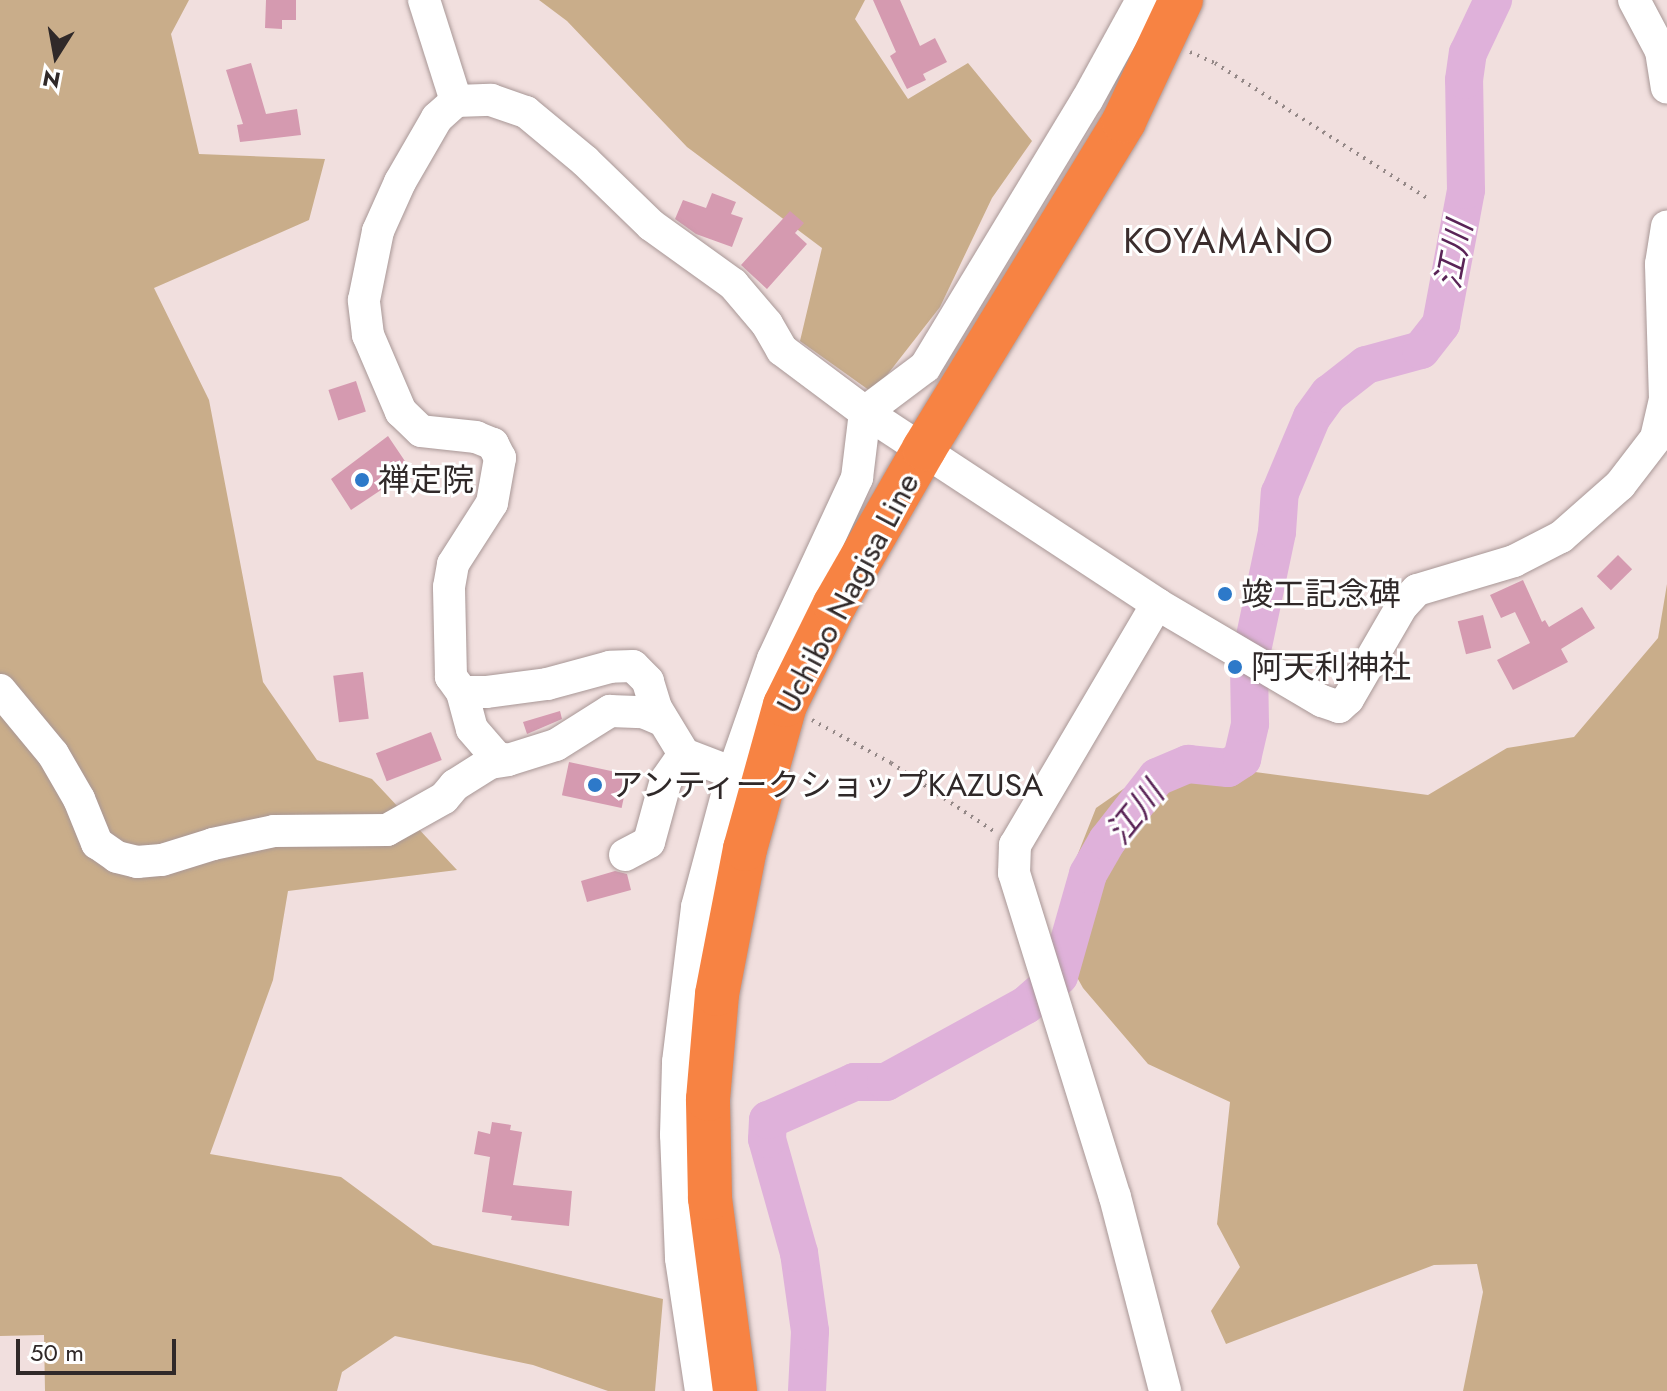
<!DOCTYPE html>
<html>
<head>
<meta charset="utf-8">
<style>
  body { margin:0 }
  #map { position:relative; width:1667px; height:1391px; overflow:hidden; background:#f1dfde; font-family:Jost,"Noto Sans JP",sans-serif }
  div>[style] { position:absolute }
  .green>* { inset:0; background:#c9ad8a }
  .river>* { height:38px; margin:-19px; padding:0 19px; transform-origin:19px; border-radius:19px; background:#dfb1da }
  .building>* { inset:0; background:#d59ab0; transform-origin:0 0 }
  .path>* { height:4px; margin-top:-2px; transform-origin:0; background:repeating-linear-gradient(90deg,#948887 0 2px,transparent 0 8px) }
  .roads { filter:drop-shadow(0 0 2px #a89796) drop-shadow(0 0 2px #a89796) }
  .minor>* { height:32px; margin:-16px; padding:0 16px; transform-origin:16px; border-radius:16px; background:#fff }
  .highway>* { height:44px; margin:-22px; padding:0 22px; transform-origin:22px; border-radius:22px; background:#f78343 }
  .dots>* { width:22px; height:22px; translate:-50% -50%; box-sizing:border-box; border:4px solid #fff; border-radius:50% }
  span { translate:-50% -50%; white-space:nowrap; text-align:center; line-height:1.15; -webkit-text-stroke:6px #fff; paint-order:stroke }
  .poi-label { font-size:32px; color:#302929 }
  .left { translate:0 -50%; text-align:left }
  .street-label { font-size:32px; color:#302929 }
  .water-label { font-size:34px; color:#5a2457; font-style:italic }
  .quarter-label { font-size:36px; color:#3b2d2d; letter-spacing:2px }
  .north { position:absolute; left:16px; top:16px; width:80px; height:80px; -webkit-text-stroke:6px #fff; paint-order:stroke; rotate:191deg; font-size:22px; font-weight:700; line-height:32px; text-align:center; color:#302929 }
  .north::after { content:''; display:block; margin:auto; width:28px; height:36px; background:#302929; clip-path:polygon(50% 0,100% 100%,50% 72%,0 100%) }
  .scale { position:absolute; left:16px; top:1339px; width:160px; height:36px; box-sizing:border-box; border:4px solid #302929; border-top:0; padding-left:10px; font-size:24px; line-height:28px; white-space:nowrap; color:#302929; -webkit-text-stroke:6px #fff; paint-order:stroke }
</style>
</head>
<body>
<div id="map">
  <div class="green">
    <div style="clip-path:polygon(0 0,189px 0,171px 34px,199px 154px,325px 159px,309px 220px,154px 288px,209px 400px,263px 682px,317px 760px,372px 779px,457px 870px,288px 891px,273px 980px,210px 1154px,341px 1177px,433px 1245px,663px 1299px,655px 1391px,608px 1391px,533px 1365px,395px 1336px,342px 1372px,337px 1391px,45px 1391px,44px 1335px,0 1336px)"></div>
    <div style="clip-path:polygon(539px 0,865px 0,855px 19px,908px 99px,968px 63px,1032px 141px,992px 198px,940px 307px,873px 393px,800px 341px,822px 248px,687px 147px,567px 21px)"></div>
    <div style="clip-path:polygon(1667px 584px,1667px 1391px,1463px 1391px,1483px 1292px,1477px 1264px,1434px 1265px,1226px 1344px,1211px 1311px,1240px 1267px,1217px 1224px,1230px 1102px,1148px 1064px,1083px 988px,1053px 934px,1068px 879px,1096px 808px,1165px 760px,1428px 795px,1507px 748px,1574px 737px,1658px 638px)"></div>
  </div>
  <div class="river">
    <div style="left:807px;top:1391px;width:60px;rotate:-87.1deg"></div>
    <div style="left:810px;top:1331px;width:79px;rotate:-98deg"></div>
    <div style="left:799px;top:1253px;width:118px;rotate:-105.7deg"></div>
    <div style="left:767px;top:1139px;width:19px;rotate:-87deg"></div>
    <div style="left:768px;top:1120px;width:94px;rotate:-23.8deg"></div>
    <div style="left:854px;top:1082px;width:32px"></div>
    <div style="left:886px;top:1082px;width:160px;rotate:-28.8deg"></div>
    <div style="left:1026px;top:1005px;width:44px;rotate:-41.3deg"></div>
    <div style="left:1059px;top:976px;width:106px;rotate:-74.1deg"></div>
    <div style="left:1088px;top:874px;width:38px;rotate:-60deg"></div>
    <div style="left:1107px;top:841px;width:81px;rotate:-52deg"></div>
    <div style="left:1157px;top:777px;width:34px;rotate:-23deg"></div>
    <div style="left:1188px;top:764px;width:40px;rotate:5.7deg"></div>
    <div style="left:1228px;top:768px;width:17px;rotate:-33deg"></div>
    <div style="left:1242px;top:759px;width:36px;rotate:-77deg"></div>
    <div style="left:1250px;top:724px;width:59px;rotate:-91deg"></div>
    <div style="left:1249px;top:665px;width:136px;rotate:-78.1deg"></div>
    <div style="left:1277px;top:532px;width:39px;rotate:-86deg"></div>
    <div style="left:1280px;top:493px;width:82px;rotate:-67.2deg"></div>
    <div style="left:1312px;top:417px;width:29px;rotate:-54deg"></div>
    <div style="left:1329px;top:394px;width:47px;rotate:-38.1deg"></div>
    <div style="left:1366px;top:365px;width:57px;rotate:-15.3deg"></div>
    <div style="left:1421px;top:350px;width:33px;rotate:-52deg"></div>
    <div style="left:1441px;top:324px;width:136px;rotate:-79.4deg"></div>
    <div style="left:1466px;top:190px;width:110px;rotate:-91deg"></div>
    <div style="left:1464px;top:80px;width:27px;rotate:-82deg"></div>
    <div style="left:1468px;top:53px;width:59px;rotate:-64.7deg"></div>
  </div>
  <div class="building">
    <div style="clip-path:polygon(266px 0,296px 0,296px 20px,282px 20px,282px 29px,265px 28px)"></div>
    <div style="clip-path:polygon(873px 0,900px 0,920px 46px,935px 38px,947px 62px,923px 74px,926px 80px,907px 89px,890px 56px,896px 52px)"></div>
    <div style="clip-path:polygon(251px 63px,266px 114px,297px 109px,301px 135px,240px 142px,237px 125px,243px 124px,226px 70px)"></div>
    <div style="clip-path:polygon(712px 193px,736px 202px,731px 214px,743px 218px,732px 247px,696px 234px,675px 219px,683px 200px,706px 208px)"></div>
    <div style="clip-path:polygon(790px 211px,804px 223px,795px 233px,807px 244px,767px 289px,741px 265px)"></div>
    <div style="left:356px;top:381px;width:32px;height:29px;rotate:72deg"></div>
    <div style="clip-path:polygon(388px 436px,415px 476px,400px 486px,396px 480px,351px 510px,331px 479px)"></div>
    <div style="left:1618px;top:555px;width:20px;height:30px;rotate:45deg"></div>
    <div style="clip-path:polygon(1523px 580px,1542px 622px,1545px 620px,1549px 627px,1582px 607px,1595px 628px,1561px 649px,1568px 662px,1513px 690px,1497px 660px,1530px 643px,1515px 612px,1501px 618px,1490px 595px)"></div>
    <div style="left:1483px;top:615px;width:34px;height:26px;rotate:76deg"></div>
    <div style="left:363px;top:672px;width:47px;height:30px;rotate:83deg"></div>
    <div style="clip-path:polygon(560px 711px,562px 719px,527px 734px,523px 722px)"></div>
    <div style="left:431px;top:732px;width:30px;height:59px;rotate:69deg"></div>
    <div style="left:569px;top:762px;width:61px;height:34px;rotate:12deg"></div>
    <div style="clip-path:polygon(615px 871px,627px 874px,631px 890px,587px 902px,581px 881px)"></div>
    <div style="clip-path:polygon(492px 1122px,511px 1125px,510px 1130px,522px 1132px,513px 1185px,572px 1191px,569px 1226px,511px 1220px,512px 1216px,482px 1212px,490px 1157px,474px 1154px,478px 1131px,490px 1134px)"></div>
  </div>
  <div class="path">
    <div style="left:1190px;top:52px;width:27px;rotate:24deg"></div>
    <div style="left:1215px;top:63px;width:251px;rotate:32.5deg"></div>
    <div style="left:812px;top:720px;width:90px;rotate:28.6deg"></div>
    <div style="left:891px;top:763px;width:125px;rotate:33.6deg"></div>
  </div>
  <div class="roads">
    <div class="minor">
      <div style="left:424px;top:0;width:106px;rotate:72.4deg"></div>
      <div style="left:1634px;top:0;width:58px;rotate:62.1deg"></div>
      <div style="left:1661px;top:51px;width:37px;rotate:81deg"></div>
      <div style="left:1157px;top:604px;width:280px;rotate:120.5deg"></div>
      <div style="left:1015px;top:845px;width:28px;rotate:92deg"></div>
      <div style="left:1014px;top:873px;width:339px;rotate:72.7deg"></div>
      <div style="left:1115px;top:1197px;width:200px;rotate:75.5deg"></div>
      <div style="left:0;top:690px;width:83px;rotate:50.4deg"></div>
      <div style="left:53px;top:754px;width:52px;rotate:60deg"></div>
      <div style="left:79px;top:799px;width:48px;rotate:67.8deg"></div>
      <div style="left:97px;top:843px;width:24px;rotate:35deg"></div>
      <div style="left:117px;top:857px;width:21px;rotate:14deg"></div>
      <div style="left:137px;top:862px;width:25px;rotate:-5deg"></div>
      <div style="left:162px;top:860px;width:53px;rotate:-17.4deg"></div>
      <div style="left:213px;top:844px;width:62px;rotate:-12deg"></div>
      <div style="left:274px;top:831px;width:113px;rotate:-0.5deg"></div>
      <div style="left:387px;top:830px;width:65px;rotate:-29.3deg"></div>
      <div style="left:444px;top:798px;width:17px;rotate:-50deg"></div>
      <div style="left:455px;top:785px;width:41px;rotate:-32.2deg"></div>
      <div style="left:490px;top:763px;width:18px;rotate:-9deg"></div>
      <div style="left:462px;top:692px;width:38px;rotate:75deg"></div>
      <div style="left:472px;top:729px;width:37px;rotate:49deg"></div>
      <div style="left:496px;top:757px;width:12px;rotate:14deg"></div>
      <div style="left:508px;top:760px;width:50px;rotate:-17.4deg"></div>
      <div style="left:556px;top:745px;width:64px;rotate:-32.2deg"></div>
      <div style="left:610px;top:711px;width:33px;rotate:2deg"></div>
      <div style="left:643px;top:712px;width:21px;rotate:23deg"></div>
      <div style="left:733px;top:773px;width:53px;rotate:-158.8deg"></div>
      <div style="left:684px;top:754px;width:54px;rotate:-121.3deg"></div>
      <div style="left:656px;top:708px;width:28px;rotate:-107deg"></div>
      <div style="left:648px;top:681px;width:21px;rotate:-135deg"></div>
      <div style="left:633px;top:666px;width:23px;rotate:178deg"></div>
      <div style="left:610px;top:667px;width:65px;rotate:164.9deg"></div>
      <div style="left:547px;top:684px;width:62px;rotate:172.5deg"></div>
      <div style="left:486px;top:692px;width:24px;rotate:180deg"></div>
      <div style="left:462px;top:692px;width:19px;rotate:-126deg"></div>
      <div style="left:451px;top:677px;width:90px;rotate:-91.3deg"></div>
      <div style="left:449px;top:587px;width:23px;rotate:-80deg"></div>
      <div style="left:453px;top:564px;width:72px;rotate:-57.4deg"></div>
      <div style="left:492px;top:503px;width:46px;rotate:-79.9deg"></div>
      <div style="left:500px;top:458px;width:16px;rotate:-117deg"></div>
      <div style="left:493px;top:444px;width:18px;rotate:-158deg"></div>
      <div style="left:476px;top:437px;width:55px;rotate:-173.8deg"></div>
      <div style="left:421px;top:431px;width:28px;rotate:-136deg"></div>
      <div style="left:401px;top:412px;width:84px;rotate:-113.2deg"></div>
      <div style="left:368px;top:335px;width:35px;rotate:-97deg"></div>
      <div style="left:364px;top:300px;width:70px;rotate:-78.5deg"></div>
      <div style="left:378px;top:231px;width:54px;rotate:-65.8deg"></div>
      <div style="left:400px;top:182px;width:74px;rotate:-60deg"></div>
      <div style="left:437px;top:118px;width:25px;rotate:-42deg"></div>
      <div style="left:456px;top:101px;width:35px;rotate:-2deg"></div>
      <div style="left:491px;top:100px;width:37px;rotate:19deg"></div>
      <div style="left:526px;top:112px;width:77px;rotate:39.7deg"></div>
      <div style="left:585px;top:161px;width:92px;rotate:44.1deg"></div>
      <div style="left:651px;top:225px;width:101px;rotate:35.7deg"></div>
      <div style="left:733px;top:284px;width:52px;rotate:49.6deg"></div>
      <div style="left:767px;top:324px;width:30px;rotate:60deg"></div>
      <div style="left:782px;top:350px;width:104px;rotate:36.8deg"></div>
      <div style="left:865px;top:412px;width:349px;rotate:33.3deg"></div>
      <div style="left:1157px;top:604px;width:191px;rotate:30.5deg"></div>
      <div style="left:1322px;top:701px;width:18px;rotate:19deg"></div>
      <div style="left:1339px;top:707px;width:12px;rotate:-42deg"></div>
      <div style="left:1348px;top:699px;width:108px;rotate:-59.9deg"></div>
      <div style="left:1402px;top:606px;width:22px;rotate:-47deg"></div>
      <div style="left:1417px;top:590px;width:101px;rotate:-16.6deg"></div>
      <div style="left:1514px;top:561px;width:53px;rotate:-27.1deg"></div>
      <div style="left:1561px;top:537px;width:79px;rotate:-41.4deg"></div>
      <div style="left:1620px;top:485px;width:59px;rotate:-52.5deg"></div>
      <div style="left:1656px;top:438px;width:39px;rotate:-77deg"></div>
      <div style="left:1665px;top:400px;width:136px;rotate:-91.7deg"></div>
      <div style="left:1661px;top:264px;width:38px;rotate:-81deg"></div>
      <div style="left:625px;top:855px;width:27px;rotate:-28deg"></div>
      <div style="left:649px;top:842px;width:64px;rotate:-74.7deg"></div>
      <div style="left:666px;top:780px;width:32px;rotate:-55deg"></div>
      <div style="left:701px;top:1391px;width:134px;rotate:-98.6deg"></div>
      <div style="left:681px;top:1258px;width:123px;rotate:-92.3deg"></div>
      <div style="left:676px;top:1135px;width:73px;rotate:-88.4deg"></div>
      <div style="left:678px;top:1062px;width:156px;rotate:-83deg"></div>
      <div style="left:697px;top:907px;width:139px;rotate:-75deg"></div>
      <div style="left:733px;top:773px;width:121px;rotate:-70.7deg"></div>
      <div style="left:773px;top:659px;width:200px;rotate:-65.1deg"></div>
      <div style="left:857px;top:478px;width:66px;rotate:-83.1deg"></div>
      <div style="left:865px;top:412px;width:75px;rotate:-36.9deg"></div>
      <div style="left:925px;top:367px;width:312px;rotate:-58.8deg"></div>
      <div style="left:1087px;top:100px;width:114px;rotate:-61.2deg"></div>
    </div>
    <div class="highway">
      <div style="left:735px;top:1391px;width:195px;rotate:-97.4deg"></div>
      <div style="left:710px;top:1198px;width:99px;rotate:-91.2deg"></div>
      <div style="left:708px;top:1099px;width:105px;rotate:-85.1deg"></div>
      <div style="left:717px;top:994px;width:148px;rotate:-79.1deg"></div>
      <div style="left:745px;top:849px;width:149px;rotate:-74.5deg"></div>
      <div style="left:785px;top:705px;width:113px;rotate:-63.7deg"></div>
      <div style="left:835px;top:604px;width:179px;rotate:-60.1deg"></div>
      <div style="left:924px;top:449px;width:384px;rotate:-58.6deg"></div>
      <div style="left:1124px;top:121px;width:134px;rotate:-64.8deg"></div>
    </div>
  </div>
  <div class="dots">
    <div style="left:362px;top:480px;background:#2d79c9"></div>
    <div style="left:1225px;top:594px;background:#2d79c9"></div>
    <div style="left:1235px;top:667px;background:#2d79c9"></div>
    <div style="left:595px;top:785px;background:#2d79c9"></div>
  </div>
  <div class="poi-label">
    <span class="left" style="left:378px;top:480px">禅定院</span>
    <span class="left" style="left:1241px;top:594px">竣工記念碑</span>
    <span class="left" style="left:1251px;top:667px">阿天利神社</span>
    <span class="left" style="left:611px;top:785px">アンティークショップKAZUSA</span>
  </div>
  <div class="street-label">
    <span style="left:848px;top:593px;rotate:-62deg">Uchibo Nagisa Line</span>
  </div>
  <div class="water-label">
    <span style="left:1454px;top:255px;rotate:-79deg">江川</span>
    <span style="left:1135px;top:813px;rotate:-51deg">江川</span>
  </div>
  <div class="quarter-label">
    <span style="left:1229px;top:241px">KOYAMANO</span>
  </div>
  <div class="north">N</div>
  <div class="scale">50 m</div>
</div>
</body>
</html>
